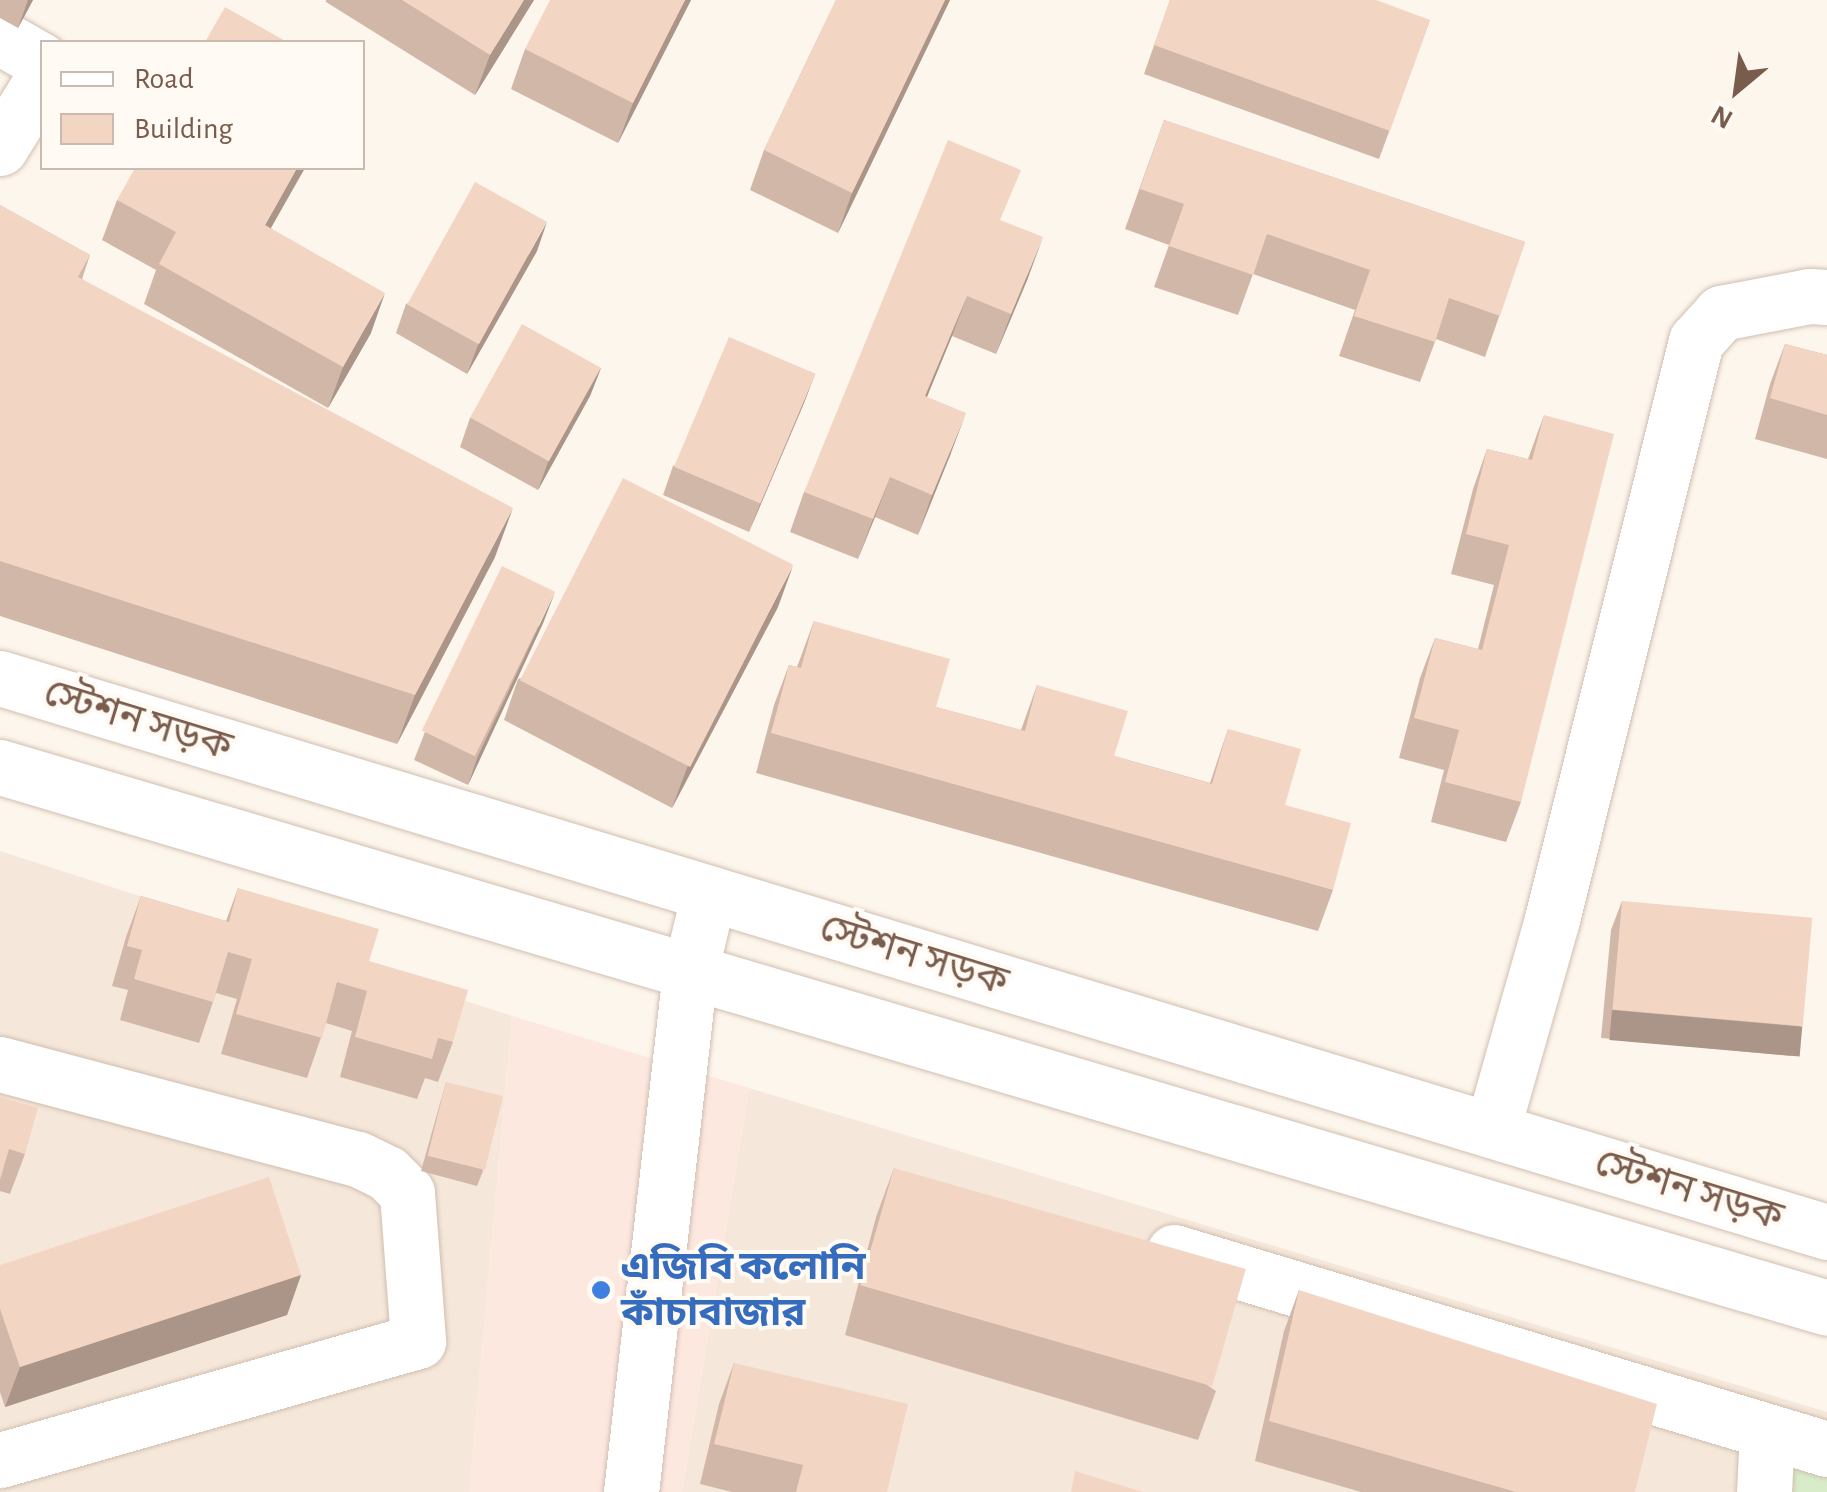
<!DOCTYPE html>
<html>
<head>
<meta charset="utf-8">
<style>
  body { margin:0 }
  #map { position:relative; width:1827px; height:1492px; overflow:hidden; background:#fdf6ec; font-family:"Alegreya Sans","Noto Sans Bengali",sans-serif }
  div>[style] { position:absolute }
  .residential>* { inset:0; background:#f5e8da }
  .commercial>* { inset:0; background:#fde8e0 }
  .green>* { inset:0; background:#d8ecc9 }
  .roads { filter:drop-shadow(0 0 2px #d1beb0) drop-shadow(0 0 2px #d1beb0) }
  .street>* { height:55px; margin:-27.5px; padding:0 27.5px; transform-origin:27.5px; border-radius:27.5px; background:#fff }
  .secondary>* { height:55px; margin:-27.5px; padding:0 27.5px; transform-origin:27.5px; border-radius:27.5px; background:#fff }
  .wall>* { inset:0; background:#d1b7a8 }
  .shaded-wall>* { inset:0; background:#aa9588; transform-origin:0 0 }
  .building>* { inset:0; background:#f3d5c3; transform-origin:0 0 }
  .dots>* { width:28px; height:28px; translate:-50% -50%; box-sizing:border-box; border:5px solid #fffaf3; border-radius:50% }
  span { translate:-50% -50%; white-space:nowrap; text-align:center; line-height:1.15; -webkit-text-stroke:8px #fffaf3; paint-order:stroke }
  .street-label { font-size:40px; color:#7a5c4d }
  .shop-label { font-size:40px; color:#366cbe; font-weight:700 }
  .left { translate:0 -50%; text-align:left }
  .legend { position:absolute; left:40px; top:40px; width:325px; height:130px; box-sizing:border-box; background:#fffaf3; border:2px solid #cabbb1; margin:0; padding:12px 18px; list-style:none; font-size:30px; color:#7a5c4d }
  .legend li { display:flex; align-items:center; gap:20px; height:50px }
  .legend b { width:50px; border:2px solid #cabbb1 }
  .north { position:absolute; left:1687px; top:40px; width:100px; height:100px; -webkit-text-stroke:8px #fffaf3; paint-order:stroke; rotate:209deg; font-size:28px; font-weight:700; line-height:40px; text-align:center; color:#7a5c4d }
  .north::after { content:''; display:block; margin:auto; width:35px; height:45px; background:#7a5c4d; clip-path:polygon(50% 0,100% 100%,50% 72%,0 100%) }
</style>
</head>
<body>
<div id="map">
  <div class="residential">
    <div style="clip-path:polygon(0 851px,512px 1016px,469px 1492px,0 1492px)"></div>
    <div style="clip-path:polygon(749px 1088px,1827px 1412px,1827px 1492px,682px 1492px)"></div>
  </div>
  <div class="commercial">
    <div style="clip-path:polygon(512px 1016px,749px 1088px,682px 1492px,469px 1492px)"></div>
  </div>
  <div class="green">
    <div style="clip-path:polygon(1781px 1462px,1827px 1474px,1827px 1492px,1782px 1492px)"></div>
  </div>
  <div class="roads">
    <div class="street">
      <div style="left:0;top:37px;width:48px;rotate:29.7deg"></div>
      <div style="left:0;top:148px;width:80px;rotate:-58.3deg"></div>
      <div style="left:0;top:1064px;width:370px;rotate:14.9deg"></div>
      <div style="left:358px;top:1159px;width:32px;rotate:26deg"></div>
      <div style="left:387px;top:1173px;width:28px;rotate:45deg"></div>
      <div style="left:407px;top:1193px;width:148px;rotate:85.7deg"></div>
      <div style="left:418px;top:1341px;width:435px;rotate:164.1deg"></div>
      <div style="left:1492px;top:1130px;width:219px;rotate:-74.1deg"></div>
      <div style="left:1552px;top:919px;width:596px;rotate:-76.01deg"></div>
      <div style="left:1696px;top:341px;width:38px;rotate:-48deg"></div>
      <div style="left:1721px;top:313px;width:90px;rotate:-10.9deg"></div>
      <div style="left:1809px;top:296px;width:18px;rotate:3deg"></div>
      <div style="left:1174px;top:1252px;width:682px;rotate:16.79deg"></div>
      <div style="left:1764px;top:1492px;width:60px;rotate:-87.1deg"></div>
    </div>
    <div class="secondary">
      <div style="left:0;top:678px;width:1909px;rotate:16.87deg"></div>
      <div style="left:0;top:767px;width:1905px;rotate:16.49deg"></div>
      <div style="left:631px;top:1492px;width:523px;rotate:-83.53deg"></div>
      <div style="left:690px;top:972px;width:81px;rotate:-76.5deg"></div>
    </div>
  </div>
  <div class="wall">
    <div style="clip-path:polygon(0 0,33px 0,18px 28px,0 18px)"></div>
    <div style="clip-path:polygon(326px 0,534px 0,475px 95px,326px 2px)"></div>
    <div style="clip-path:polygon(691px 0,618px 143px,511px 89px,525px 49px)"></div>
    <div style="clip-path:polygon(836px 0,950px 0,838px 233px,750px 190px,764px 150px)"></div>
    <div style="clip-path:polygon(1170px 0,1430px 20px,1379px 159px,1144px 74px)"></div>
    <div style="clip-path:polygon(1164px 120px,1525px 242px,1485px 357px,1436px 339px,1420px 382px,1339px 356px,1355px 310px,1253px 274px,1238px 315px,1154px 287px,1169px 245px,1125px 229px)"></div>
    <div style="clip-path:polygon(117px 200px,271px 228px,371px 333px,328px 408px,144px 304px,156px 270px,102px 240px)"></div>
    <div style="clip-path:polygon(0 205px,90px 255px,82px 279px,495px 557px,397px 744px,0 616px)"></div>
    <div style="clip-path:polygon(1002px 221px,1028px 278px,996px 354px,952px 336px,927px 396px,951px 453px,918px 535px,875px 517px,858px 559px,790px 532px,804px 492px)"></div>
    <div style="clip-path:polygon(537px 251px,467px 374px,396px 333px,406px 304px)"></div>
    <div style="clip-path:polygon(1785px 344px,1827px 355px,1827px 459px,1755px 439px,1770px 384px)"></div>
    <div style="clip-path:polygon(601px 368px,590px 396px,538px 490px,460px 447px,470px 418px)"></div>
    <div style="clip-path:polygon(815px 374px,804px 403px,749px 532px,663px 495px,673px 466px)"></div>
    <div style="clip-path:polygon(1544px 415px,1521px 802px,1506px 842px,1431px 822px,1444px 770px,1399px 758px,1420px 678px,1435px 638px,1478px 649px,1494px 585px,1451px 574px,1473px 489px,1487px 449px,1528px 459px)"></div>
    <div style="clip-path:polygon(778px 607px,672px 808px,504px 720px,518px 679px)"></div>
    <div style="clip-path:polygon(544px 621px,468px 785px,414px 760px,425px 732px)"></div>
    <div style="clip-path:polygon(814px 621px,936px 707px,1021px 730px,1037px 685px,1114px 756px,1210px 783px,1228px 729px,1285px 805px,1333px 890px,1318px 931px,756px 773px,774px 705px,789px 665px,797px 667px)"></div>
    <div style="clip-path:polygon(238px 888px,369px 961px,453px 1042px,438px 1082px,425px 1078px,417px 1099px,340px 1077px,352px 1031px,326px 1023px,307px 1078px,221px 1054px,237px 999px,216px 993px,199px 1043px,120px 1020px,128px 990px,112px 986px,126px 937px,141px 896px,226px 921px)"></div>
    <div style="clip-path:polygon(1622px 901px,1802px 1027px,1791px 1056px,1601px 1038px,1611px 930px)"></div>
    <div style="clip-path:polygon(446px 1082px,483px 1171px,477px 1186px,421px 1171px)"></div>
    <div style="clip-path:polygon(0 1097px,25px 1154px,10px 1194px,0 1191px)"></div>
    <div style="clip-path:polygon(894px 1168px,1216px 1391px,1198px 1440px,845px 1335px,876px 1217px)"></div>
    <div style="clip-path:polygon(0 1265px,301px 1275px,287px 1315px,5px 1407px,0 1392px)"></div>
    <div style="clip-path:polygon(1299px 1290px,1635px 1492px,1361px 1492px,1255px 1461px,1284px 1331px)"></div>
    <div style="clip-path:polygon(734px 1363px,887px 1492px,732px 1492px,700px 1484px,719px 1404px)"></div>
  </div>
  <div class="shaded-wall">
    <div style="clip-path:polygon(28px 0,33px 0,18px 28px)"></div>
    <div style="clip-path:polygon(524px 0,534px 0,475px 95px,490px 55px)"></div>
    <div style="clip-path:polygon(685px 0,691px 0,618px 143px,633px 103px)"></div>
    <div style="clip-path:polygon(945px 0,950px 0,838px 233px,852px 193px)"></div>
    <div style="clip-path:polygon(297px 168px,305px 168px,250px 265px,265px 225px)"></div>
    <div style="clip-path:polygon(547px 222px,537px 251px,467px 374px,478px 345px)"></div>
    <div style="clip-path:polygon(1043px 237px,1028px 278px,996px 354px,1011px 314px)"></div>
    <div style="clip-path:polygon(385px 293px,371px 333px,328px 408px,343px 367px)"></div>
    <div style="clip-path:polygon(967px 296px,952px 336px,911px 436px,925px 396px)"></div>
    <div style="clip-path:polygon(601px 368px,590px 396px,538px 490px,548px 462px)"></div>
    <div style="clip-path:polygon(815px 374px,804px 403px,749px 532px,760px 504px)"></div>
    <div style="clip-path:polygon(966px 413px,951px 453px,918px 535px,932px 495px)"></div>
    <div style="clip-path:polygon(890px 477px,875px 517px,858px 559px,873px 519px)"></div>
    <div style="clip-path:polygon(513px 508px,495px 557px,397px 744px,415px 695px)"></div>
    <div style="clip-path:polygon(793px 566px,778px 607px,672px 808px,687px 768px)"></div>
    <div style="clip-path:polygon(555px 592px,544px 621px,468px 785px,478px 756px)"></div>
    <div style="left:1612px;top:1010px;width:191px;height:30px;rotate:5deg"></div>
    <div style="clip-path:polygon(301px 1275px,287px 1315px,5px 1407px,20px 1367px)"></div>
  </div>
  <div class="building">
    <div style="clip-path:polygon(402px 0,524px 0,490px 55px)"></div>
    <div style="clip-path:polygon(550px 0,685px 0,633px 103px,525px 49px)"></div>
    <div style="clip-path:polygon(836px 0,945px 0,852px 193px,764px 150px)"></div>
    <div style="clip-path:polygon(1170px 0,1376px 0,1430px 20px,1390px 131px,1154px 45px)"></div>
    <div style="clip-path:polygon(225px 7px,287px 42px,205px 42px)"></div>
    <div style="clip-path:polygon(1164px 120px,1525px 242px,1500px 316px,1449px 298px,1435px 342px,1354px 316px,1370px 270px,1267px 234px,1253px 275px,1169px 246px,1184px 204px,1140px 189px)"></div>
    <div style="clip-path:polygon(948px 140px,1021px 170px,1000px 220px,1043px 237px,1011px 314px,967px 296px,925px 396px,966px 413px,932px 495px,890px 477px,873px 519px,804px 492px)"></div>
    <div style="clip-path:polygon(135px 168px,297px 168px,265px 225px,385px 293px,343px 367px,159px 264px,176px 232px,117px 200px)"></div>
    <div style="left:475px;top:182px;width:82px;height:140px;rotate:29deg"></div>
    <div style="clip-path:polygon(0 205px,90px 255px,78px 277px,513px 508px,415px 695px,0 561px)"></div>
    <div style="left:522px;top:324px;width:90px;height:107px;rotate:29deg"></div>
    <div style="left:729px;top:337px;width:94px;height:141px;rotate:23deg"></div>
    <div style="clip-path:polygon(1785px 344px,1827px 355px,1827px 415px,1770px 398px)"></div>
    <div style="clip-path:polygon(1544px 415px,1614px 434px,1521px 802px,1445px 782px,1459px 730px,1414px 718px,1435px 638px,1482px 650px,1509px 545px,1466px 534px,1487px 449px,1532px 460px)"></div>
    <div style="left:623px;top:478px;width:191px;height:227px;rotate:27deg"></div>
    <div style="left:502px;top:566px;width:59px;height:183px;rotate:26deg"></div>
    <div style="clip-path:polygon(814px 621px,950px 659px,936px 707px,1025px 731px,1037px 685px,1128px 711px,1114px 756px,1212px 784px,1228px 729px,1301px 749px,1285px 805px,1351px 823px,1333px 890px,771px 733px,789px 665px,801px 668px)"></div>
    <div style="clip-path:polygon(238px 888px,379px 929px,369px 961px,468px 990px,453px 1042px,438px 1038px,432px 1059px,355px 1037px,367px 991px,337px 982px,322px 1038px,236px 1014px,252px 959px,228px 952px,213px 1002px,134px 979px,142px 950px,127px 946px,141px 896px,229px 922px)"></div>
    <div style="left:1622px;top:901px;width:191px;height:109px;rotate:5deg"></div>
    <div style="left:446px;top:1082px;width:59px;height:76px;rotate:14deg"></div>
    <div style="clip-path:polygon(0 1097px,38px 1108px,25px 1154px,9px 1149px,0 1180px)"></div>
    <div style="left:894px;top:1168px;width:366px;height:122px;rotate:16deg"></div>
    <div style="clip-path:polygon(269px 1177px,301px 1275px,20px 1367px,0 1309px,0 1265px)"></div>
    <div style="clip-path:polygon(1299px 1290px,1657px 1404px,1635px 1492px,1516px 1492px,1269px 1421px)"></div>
    <div style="clip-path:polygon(734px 1363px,908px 1404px,887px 1492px,796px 1492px,803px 1465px,714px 1444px)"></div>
    <div style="clip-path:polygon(1075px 1471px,1143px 1492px,1071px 1492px)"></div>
  </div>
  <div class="dots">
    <div style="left:601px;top:1290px;background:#3f7fe0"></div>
  </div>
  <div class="street-label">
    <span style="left:138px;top:720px;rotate:17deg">স্টেশন সড়ক</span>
    <span style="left:914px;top:955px;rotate:17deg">স্টেশন সড়ক</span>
    <span style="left:1689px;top:1190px;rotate:17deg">স্টেশন সড়ক</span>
  </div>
  <div class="shop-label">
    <span class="left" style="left:621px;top:1290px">এজিবি কলোনি<br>কাঁচাবাজার</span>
  </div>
  <ul class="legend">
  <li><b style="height:12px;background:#fff"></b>Road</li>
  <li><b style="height:28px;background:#f3d5c3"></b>Building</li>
  </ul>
  <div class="north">N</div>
</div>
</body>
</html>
